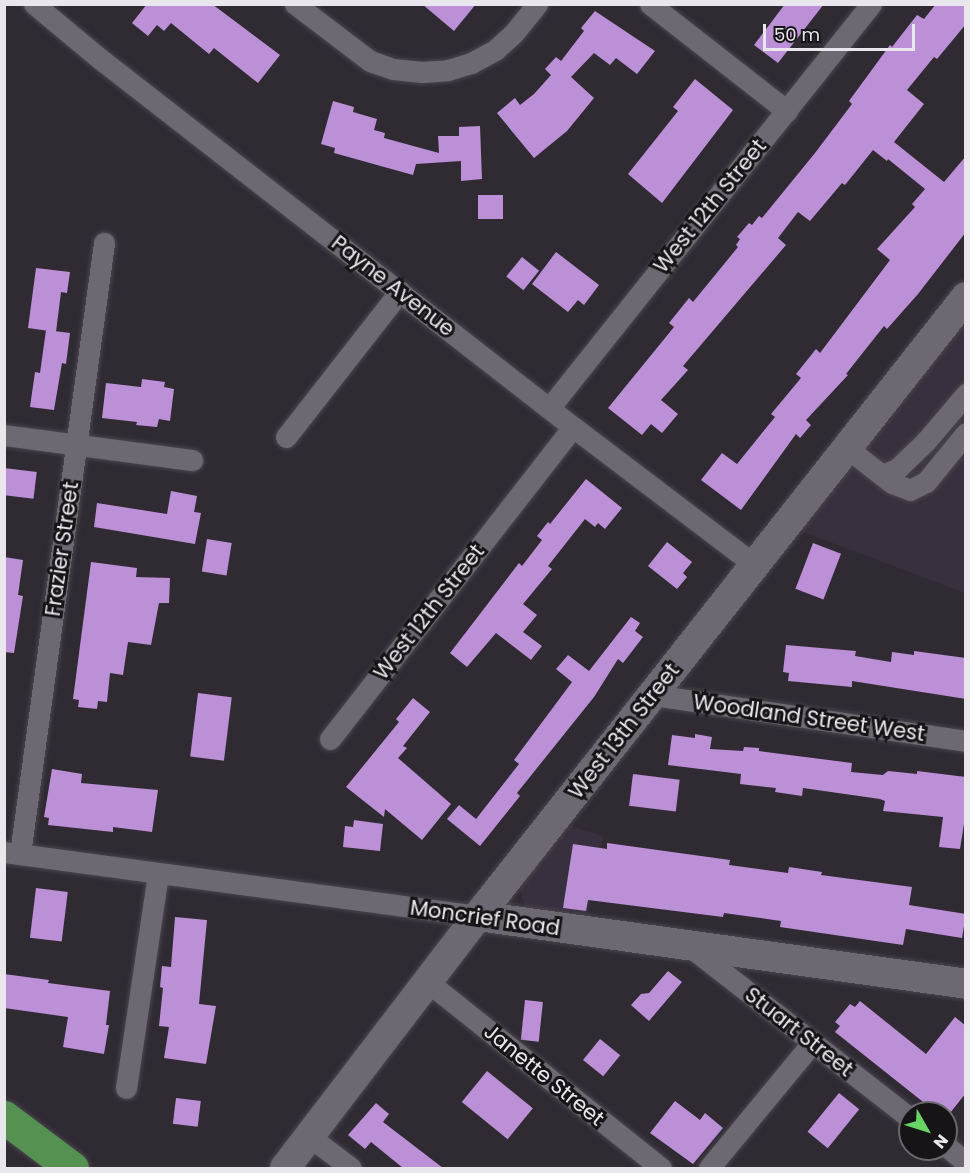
<!DOCTYPE html>
<html>
<head>
<meta charset="utf-8">
<style>
  body { margin:0 }
  #map { position:relative; width:970px; height:1173px; overflow:hidden; background:#302b33; font-family:Poppins,sans-serif }
  div>[style] { position:absolute }
  .built>* { inset:0; background:#38303e }
  .building>* { inset:0; background:#bc90d7; transform-origin:0 0 }
  .roads { filter:drop-shadow(0 0 2px #4a464d) drop-shadow(0 0 2px #4a464d) }
  .street>* { height:21px; margin:-10.5px; padding:0 10.5px; transform-origin:10.5px; border-radius:10.5px; background:#6e6872 }
  .secondary>* { height:30px; margin:-15px; padding:0 15px; transform-origin:15px; border-radius:15px; background:#6e6872 }
  .highway>* { height:33px; margin:-16.5px; padding:0 16.5px; transform-origin:16.5px; border-radius:16.5px; background:#559252 }
  span { translate:-50% -50%; white-space:nowrap; text-align:center; line-height:1.15; -webkit-text-stroke:6px #171418; paint-order:stroke }
  .street-label { font-size:21px; color:#eae7ec }
  .frame { position:absolute; inset:0; border:6px solid #eae7ec; pointer-events:none }
  .north { position:absolute; left:898px; top:1101px; width:60px; height:60px; box-sizing:border-box; background:#171418; border:2px solid #6b686d; border-radius:50%; rotate:129deg; font-size:16px; font-weight:700; line-height:24px; text-align:center; color:#eae7ec }
  .north::after { content:''; display:block; margin:auto; width:21px; height:27px; background:#68d465; clip-path:polygon(50% 0,100% 100%,50% 72%,0 100%) }
  .scale { position:absolute; left:763px; top:24px; width:152px; height:27px; box-sizing:border-box; border:3px solid #eae7ec; border-top:0; padding-left:8px; font-size:18px; line-height:21px; white-space:nowrap; color:#eae7ec; -webkit-text-stroke:4px #171418; paint-order:stroke }
</style>
</head>
<body>
<div id="map">
  <div class="built">
    <div style="clip-path:polygon(965px 315px,965px 593px,798px 530px)"></div>
    <div style="clip-path:polygon(568px 825px,603px 836px,587px 919px,530px 911px,525px 906px,521px 894px,521px 885px)"></div>
  </div>
  <div class="building">
    <div style="clip-path:polygon(147px 4px,212px 4px,280px 55px,258px 83px,214px 48px,209px 54px,171px 23px,164px 31px,157px 25px,148px 36px,132px 23px)"></div>
    <div style="clip-path:polygon(422px 4px,476px 4px,454px 31px)"></div>
    <div style="clip-path:polygon(785px 4px,824px 4px,778px 63px,754px 45px)"></div>
    <div style="clip-path:polygon(936px 4px,966px 4px,966px 24px,937px 59px,934px 57px,907px 90px,924px 104px,894px 142px,944px 182px,966px 156px,966px 232px,918px 294px,887px 329px,884px 326px,846px 374px,848px 375px,806px 420px,811px 425px,800px 438px,796px 434px,741px 510px,701px 480px,722px 453px,737px 464px,775px 417px,771px 414px,801px 378px,796px 374px,816px 349px,820px 353px,890px 260px,877px 249px,915px 207px,912px 204px,925px 189px,888px 159px,887px 161px,873px 150px,845px 185px,842px 183px,810px 221px,798px 212px,778px 238px,786px 245px,683px 366px,688px 370px,661px 400px,678px 414px,662px 433px,651px 424px,642px 435px,608px 408px,674px 327px,669px 323px,689px 298px,693px 302px,738px 247px,736px 245px,740px 239px,737px 237px,749px 223px,752px 225px,759px 216px,762px 218px,815px 153px,852px 104px,849px 101px,890px 45px,892px 47px,917px 15px,924px 19px)"></div>
    <div style="clip-path:polygon(595px 11px,655px 51px,637px 74px,616px 58px,610px 65px,594px 53px,571px 77px,594px 98px,567px 131px,534px 158px,497px 113px,515px 98px,520px 105px,534px 94px,551px 75px,545px 69px,556px 57px,561px 61px,584px 31px,581px 28px)"></div>
    <div style="clip-path:polygon(695px 79px,733px 110px,662px 203px,628px 174px,678px 111px,673px 107px)"></div>
    <div style="clip-path:polygon(333px 101px,354px 107px,353px 112px,377px 119px,374px 130px,385px 133px,384px 138px,439px 153px,438px 136px,459px 136px,459px 127px,480px 126px,482px 179px,461px 181px,461px 161px,416px 164px,413px 175px,334px 153px,335px 148px,321px 144px)"></div>
    <div style="left:478px;top:195px;width:25px;height:24px"></div>
    <div style="clip-path:polygon(556px 252px,599px 285px,584px 305px,578px 300px,568px 312px,532px 284px)"></div>
    <div style="left:522px;top:257px;width:22px;height:25px;rotate:39deg"></div>
    <div style="clip-path:polygon(36px 268px,70px 272px,67px 293px,61px 292px,56px 332px,28px 328px)"></div>
    <div style="clip-path:polygon(46px 330px,70px 333px,66px 364px,62px 363px,54px 410px,30px 407px,35px 372px,40px 373px)"></div>
    <div style="clip-path:polygon(142px 379px,165px 382px,164px 387px,174px 389px,170px 421px,159px 419px,157px 427px,136px 425px,137px 422px,102px 418px,106px 383px,141px 387px)"></div>
    <div style="left:4px;top:468px;width:33px;height:27px;rotate:7deg"></div>
    <div style="clip-path:polygon(586px 479px,622px 508px,605px 529px,598px 523px,595px 527px,585px 519px,548px 566px,552px 569px,523px 604px,537px 615px,523px 632px,542px 646px,531px 660px,496px 633px,467px 667px,450px 653px,519px 563px,522px 566px,542px 540px,537px 536px,548px 522px,550px 524px)"></div>
    <div style="clip-path:polygon(171px 491px,197px 496px,194px 512px,201px 513px,195px 544px,94px 527px,97px 503px,167px 514px)"></div>
    <div style="left:207px;top:539px;width:25px;height:33px;rotate:9deg"></div>
    <div style="clip-path:polygon(667px 542px,692px 562px,683px 573px,687px 577px,677px 589px,648px 566px)"></div>
    <div style="left:813px;top:543px;width:30px;height:49px;rotate:21deg"></div>
    <div style="clip-path:polygon(4px 557px,23px 560px,18px 595px,23px 596px,14px 653px,4px 652px)"></div>
    <div style="clip-path:polygon(91px 562px,137px 568px,136px 577px,170px 578px,169px 603px,159px 603px,151px 645px,128px 642px,123px 675px,110px 673px,107px 702px,98px 701px,97px 709px,78px 707px,79px 700px,73px 699px)"></div>
    <div style="clip-path:polygon(631px 617px,640px 623px,635px 631px,643px 637px,623px 663px,618px 659px,594px 697px,517px 793px,520px 796px,480px 846px,447px 819px,459px 805px,476px 819px,519px 764px,514px 760px,572px 682px,556px 669px,568px 655px,589px 671px)"></div>
    <div style="clip-path:polygon(786px 645px,856px 651px,855px 656px,891px 662px,892px 652px,914px 655px,914px 651px,966px 658px,966px 699px,852px 681px,852px 687px,788px 681px,789px 673px,783px 672px)"></div>
    <div style="left:198px;top:693px;width:34px;height:64px;rotate:7deg"></div>
    <div style="clip-path:polygon(413px 698px,430px 712px,403px 746px,407px 748px,398px 758px,451px 804px,422px 840px,385px 809px,384px 817px,346px 787px,399px 722px,396px 719px)"></div>
    <div style="clip-path:polygon(695px 734px,712px 737px,710px 749px,743px 751px,744px 747px,759px 748px,759px 751px,852px 763px,851px 772px,883px 775px,888px 771px,917px 774px,917px 771px,966px 777px,966px 811px,960px 849px,939px 847px,943px 817px,883px 811px,885px 801px,880px 799px,803px 788px,802px 796px,775px 792px,776px 788px,740px 784px,741px 774px,668px 765px,672px 735px,695px 738px)"></div>
    <div style="clip-path:polygon(52px 769px,82px 774px,81px 783px,158px 790px,152px 832px,113px 827px,113px 832px,48px 825px,49px 818px,44px 817px)"></div>
    <div style="left:633px;top:774px;width:47px;height:32px;rotate:7deg"></div>
    <div style="clip-path:polygon(354px 820px,383px 824px,380px 851px,343px 847px,345px 826px,353px 827px)"></div>
    <div style="clip-path:polygon(607px 843px,730px 860px,729px 865px,788px 873px,789px 867px,822px 872px,821px 875px,912px 887px,909px 905px,966px 914px,962px 938px,906px 929px,903px 945px,780px 927px,781px 921px,724px 913px,723px 917px,588px 900px,586px 911px,563px 908px,573px 844px,607px 849px)"></div>
    <div style="left:36px;top:888px;width:32px;height:50px;rotate:7deg"></div>
    <div style="clip-path:polygon(175px 917px,207px 920px,199px 1004px,216px 1006px,206px 1064px,164px 1058px,169px 1027px,159px 1026px,163px 988px,160px 987px,162px 966px,171px 967px)"></div>
    <div style="clip-path:polygon(668px 971px,682px 982px,649px 1021px,631px 1005px,641px 994px,649px 993px)"></div>
    <div style="clip-path:polygon(4px 974px,49px 980px,48px 983px,110px 991px,106px 1025px,109px 1025px,104px 1054px,63px 1047px,68px 1017px,4px 1008px)"></div>
    <div style="left:525px;top:1000px;width:18px;height:40px;rotate:6deg"></div>
    <div style="clip-path:polygon(860px 1001px,926px 1054px,955px 1017px,966px 1026px,966px 1093px,946px 1118px,946px 1113px,937px 1113px,835px 1032px,840px 1026px,835px 1022px,850px 1004px,855px 1007px)"></div>
    <div style="left:600px;top:1039px;width:26px;height:27px;rotate:39deg"></div>
    <div style="left:487px;top:1071px;width:59px;height:40px;rotate:39deg"></div>
    <div style="left:839px;top:1093px;width:26px;height:50px;rotate:39deg"></div>
    <div style="left:176px;top:1098px;width:25px;height:26px;rotate:7deg"></div>
    <div style="clip-path:polygon(675px 1101px,700px 1120px,705px 1113px,723px 1128px,693px 1164px,650px 1133px)"></div>
    <div style="clip-path:polygon(376px 1103px,389px 1114px,383px 1122px,443px 1168px,403px 1168px,371px 1142px,365px 1149px,348px 1135px)"></div>
  </div>
  <div class="roads">
    <div class="street">
      <div style="left:34px;top:4px;width:85px;rotate:39.7deg"></div>
      <div style="left:99px;top:58px;width:601px;rotate:37.9deg"></div>
      <div style="left:573px;top:427px;width:228px;rotate:37.2deg"></div>
      <div style="left:295px;top:4px;width:94px;rotate:37.2deg"></div>
      <div style="left:370px;top:61px;width:24px;rotate:19deg"></div>
      <div style="left:393px;top:69px;width:29px;rotate:6deg"></div>
      <div style="left:422px;top:72px;width:26px;rotate:-4deg"></div>
      <div style="left:448px;top:70px;width:24px;rotate:-17deg"></div>
      <div style="left:471px;top:63px;width:27px;rotate:-28deg"></div>
      <div style="left:495px;top:50px;width:24px;rotate:-42deg"></div>
      <div style="left:513px;top:34px;width:38px;rotate:-51deg"></div>
      <div style="left:650px;top:4px;width:174px;rotate:38deg"></div>
      <div style="left:550px;top:407px;width:515px;rotate:-51.46deg"></div>
      <div style="left:4px;top:435px;width:190px;rotate:7.6deg"></div>
      <div style="left:286px;top:437px;width:185px;rotate:-52deg"></div>
      <div style="left:847px;top:448px;width:57px;rotate:37.9deg"></div>
      <div style="left:892px;top:483px;width:19px;rotate:21deg"></div>
      <div style="left:910px;top:490px;width:18px;rotate:-27deg"></div>
      <div style="left:926px;top:482px;width:63px;rotate:-50.8deg"></div>
      <div style="left:882px;top:475px;width:16px;rotate:-22deg"></div>
      <div style="left:897px;top:469px;width:40px;rotate:-44deg"></div>
      <div style="left:926px;top:441px;width:62px;rotate:-49.6deg"></div>
      <div style="left:652px;top:695px;width:317px;rotate:8.3deg"></div>
      <div style="left:330px;top:739px;width:395px;rotate:-52.1deg"></div>
      <div style="left:4px;top:852px;width:478px;rotate:7.7deg"></div>
      <div style="left:20px;top:854px;width:617px;rotate:-82.17deg"></div>
      <div style="left:689px;top:946px;width:280px;rotate:37.9deg"></div>
      <div style="left:428px;top:982px;width:298px;rotate:38.6deg"></div>
      <div style="left:126px;top:1088px;width:217px;rotate:-81.5deg"></div>
      <div style="left:310px;top:1137px;width:51px;rotate:37.1deg"></div>
      <div style="left:946px;top:1146px;width:26px;rotate:39deg"></div>
      <div style="left:709px;top:1168px;width:163px;rotate:-50.5deg"></div>
    </div>
    <div class="secondary">
      <div style="left:478px;top:916px;width:493px;rotate:7.9deg"></div>
      <div style="left:285px;top:1168px;width:317px;rotate:-52.6deg"></div>
      <div style="left:478px;top:916px;width:788px;rotate:-51.75deg"></div>
    </div>
    <div class="highway">
      <div style="left:4px;top:1117px;width:85px;rotate:36.9deg"></div>
    </div>
  </div>
  <div class="street-label">
    <span style="left:710px;top:206px;rotate:-51deg">West 12th Street</span>
    <span style="left:393px;top:286px;rotate:38deg">Payne Avenue</span>
    <span style="left:62px;top:549px;rotate:-82deg">Frazier Street</span>
    <span style="left:429px;top:612px;rotate:-52deg">West 12th Street</span>
    <span style="left:809px;top:718px;rotate:8deg">Woodland Street West</span>
    <span style="left:624px;top:731px;rotate:-52deg">West 13th Street</span>
    <span style="left:485px;top:918px;rotate:8deg">Moncrief Road</span>
    <span style="left:799px;top:1032px;rotate:38deg">Stuart Street</span>
    <span style="left:544px;top:1075px;rotate:39deg">Janette Street</span>
  </div>
  <div class="frame"></div>
  <div class="north">N</div>
  <div class="scale">50 m</div>
</div>
</body>
</html>
